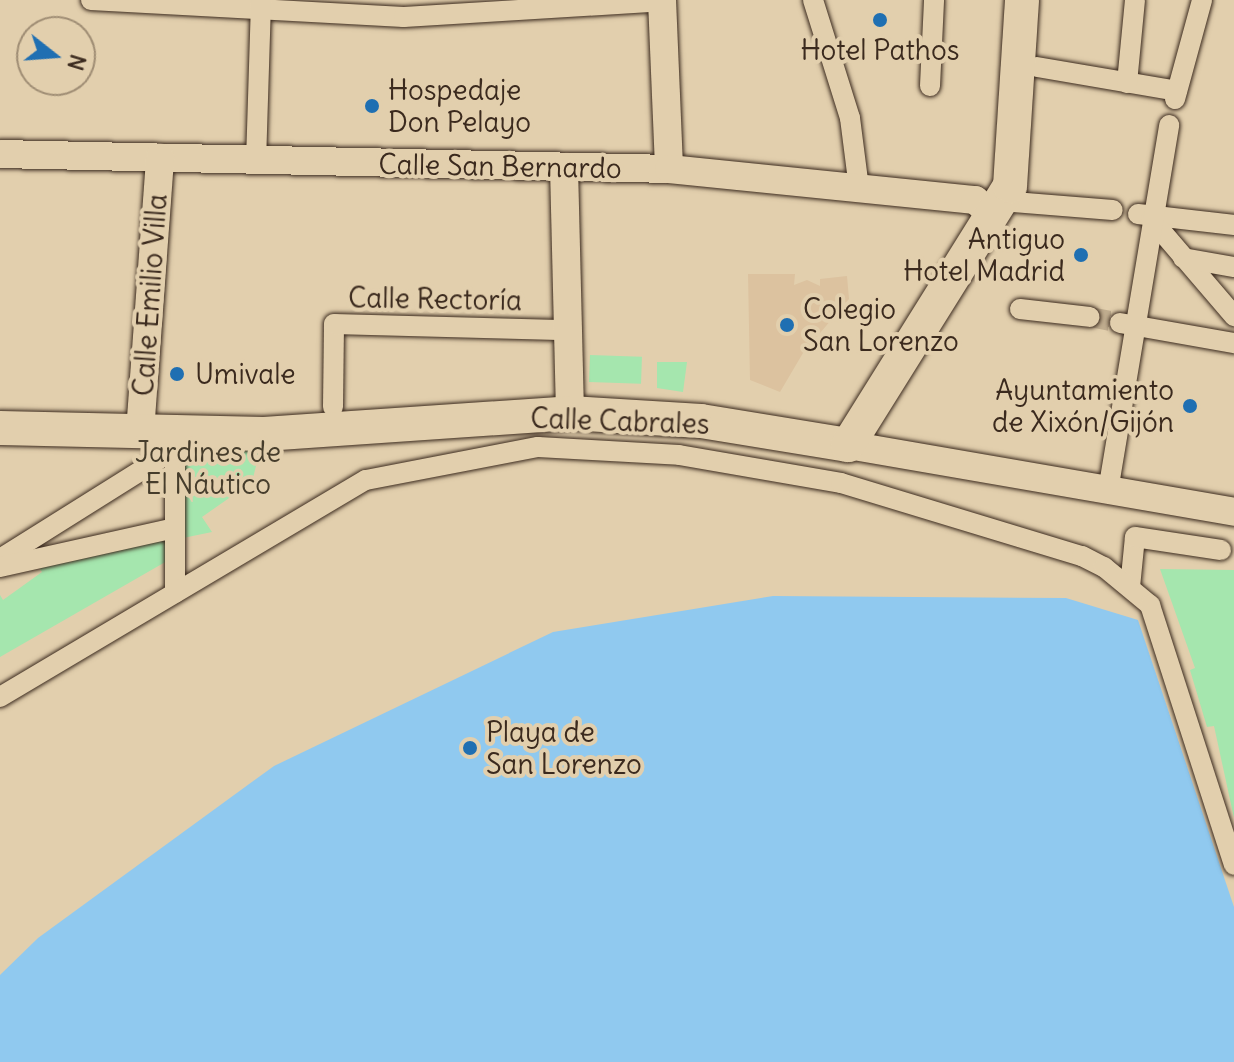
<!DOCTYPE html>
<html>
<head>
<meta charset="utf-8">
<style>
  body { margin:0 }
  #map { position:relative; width:1234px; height:1062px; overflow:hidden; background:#e2cfad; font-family:Delius,sans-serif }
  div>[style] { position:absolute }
  .built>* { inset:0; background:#dcc29f }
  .green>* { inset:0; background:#a5e6ae; transform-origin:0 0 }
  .water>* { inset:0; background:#90c9ef }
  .pedestrian-tunnel>* { height:20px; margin-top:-10px; transform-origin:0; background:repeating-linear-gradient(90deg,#c1ae90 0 20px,transparent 0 30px) }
  .roads { filter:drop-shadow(0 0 2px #3b2a1e) drop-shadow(0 0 2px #3b2a1e) }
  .pedestrian>* { height:20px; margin:-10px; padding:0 10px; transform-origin:10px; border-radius:10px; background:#e2cfad }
  .minor>* { height:28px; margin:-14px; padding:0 14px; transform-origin:14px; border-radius:14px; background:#e2cfad }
  .tertiary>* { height:34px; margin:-17px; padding:0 17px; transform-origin:17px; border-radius:17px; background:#e2cfad }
  .dots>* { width:22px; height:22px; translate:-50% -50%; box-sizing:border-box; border:4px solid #e2cfad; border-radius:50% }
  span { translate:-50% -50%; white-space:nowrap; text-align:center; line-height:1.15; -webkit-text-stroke:8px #e2cfad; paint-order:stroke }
  .poi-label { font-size:28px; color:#3b2a1e }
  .left { translate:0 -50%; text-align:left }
  .right { translate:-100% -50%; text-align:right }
  .street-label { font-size:28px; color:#3b2a1e }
  .park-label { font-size:28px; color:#463d2c }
  .north { position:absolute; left:16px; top:16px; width:80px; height:80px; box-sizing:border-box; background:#e2cfad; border:2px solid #9f8d74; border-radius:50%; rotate:107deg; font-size:22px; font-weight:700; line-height:32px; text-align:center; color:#3b2a1e }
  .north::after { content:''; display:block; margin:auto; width:28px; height:36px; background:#1f6fb2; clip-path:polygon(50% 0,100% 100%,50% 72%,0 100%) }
</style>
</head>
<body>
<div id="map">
  <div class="built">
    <div style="clip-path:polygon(748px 274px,795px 274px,794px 285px,807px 280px,820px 286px,820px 279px,847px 276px,849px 299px,803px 353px,780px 392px,750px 380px)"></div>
  </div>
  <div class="green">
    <div style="left:590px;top:355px;width:52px;height:27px;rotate:2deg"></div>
    <div style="clip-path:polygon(657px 362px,687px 362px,683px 392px,657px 388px)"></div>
    <div style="clip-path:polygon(264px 434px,252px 482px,202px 517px,212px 532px,183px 538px,174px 557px,0 657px,0 595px,3px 600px,42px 572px,37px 564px,173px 528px,172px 451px)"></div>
    <div style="clip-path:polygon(1160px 569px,1234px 570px,1234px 818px,1214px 726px,1207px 727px,1190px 670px,1195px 668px)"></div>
  </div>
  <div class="water">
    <div style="clip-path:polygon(773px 596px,1066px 598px,1138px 620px,1234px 907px,1234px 1062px,0 1062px,0 975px,38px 938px,274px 766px,553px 632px)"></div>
  </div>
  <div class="pedestrian-tunnel">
    <div style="left:1090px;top:317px;width:31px;rotate:11deg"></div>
  </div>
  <div class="roads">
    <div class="pedestrian">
      <div style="left:91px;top:0;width:313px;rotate:3.1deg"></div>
      <div style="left:404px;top:17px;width:258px;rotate:-3.5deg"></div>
      <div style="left:813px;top:0;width:124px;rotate:72.6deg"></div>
      <div style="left:850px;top:118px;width:71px;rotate:82.7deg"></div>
      <div style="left:1037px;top:67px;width:142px;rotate:9.7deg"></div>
      <div style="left:1127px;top:83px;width:83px;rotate:-84.5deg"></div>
      <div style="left:930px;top:86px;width:86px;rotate:-87.3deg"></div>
      <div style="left:1175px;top:99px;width:103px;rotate:-74.7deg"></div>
      <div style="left:256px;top:162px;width:162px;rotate:-88.2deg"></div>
      <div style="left:1001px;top:201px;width:112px;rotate:4.6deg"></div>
      <div style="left:1138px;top:214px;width:97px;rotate:6.5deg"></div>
      <div style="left:1151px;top:219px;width:128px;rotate:49.4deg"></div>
      <div style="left:1183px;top:258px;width:52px;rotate:10deg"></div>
      <div style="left:1020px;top:309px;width:70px;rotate:6.5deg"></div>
      <div style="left:1120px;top:323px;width:116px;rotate:10deg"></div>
      <div style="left:333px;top:407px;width:83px;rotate:-89.3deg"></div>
      <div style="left:334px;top:324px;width:234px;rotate:1.5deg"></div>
      <div style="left:1108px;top:491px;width:371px;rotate:-80.5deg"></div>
      <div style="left:0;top:559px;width:203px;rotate:-32.1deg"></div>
      <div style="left:0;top:567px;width:178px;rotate:-12.6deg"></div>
      <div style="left:1130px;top:587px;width:50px;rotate:-84.3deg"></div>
      <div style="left:1135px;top:537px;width:87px;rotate:8.6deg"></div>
      <div style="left:175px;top:593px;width:153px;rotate:-90deg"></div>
      <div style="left:0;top:697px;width:425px;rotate:-30.7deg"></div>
      <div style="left:366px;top:480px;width:175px;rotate:-10.9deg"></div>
      <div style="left:538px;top:447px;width:141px;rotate:3.2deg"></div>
      <div style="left:679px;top:455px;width:164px;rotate:9.8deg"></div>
      <div style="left:841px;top:483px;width:252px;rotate:16.9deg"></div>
      <div style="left:1082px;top:556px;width:25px;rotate:27deg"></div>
      <div style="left:1104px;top:567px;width:60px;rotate:39.6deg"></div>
      <div style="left:1150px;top:605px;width:273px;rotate:72.1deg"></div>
    </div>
    <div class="minor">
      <div style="left:662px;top:0;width:169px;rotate:87.6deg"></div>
      <div style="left:0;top:154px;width:669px;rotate:1.28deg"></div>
      <div style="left:669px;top:169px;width:308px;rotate:5.8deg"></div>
      <div style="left:975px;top:200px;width:23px;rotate:41deg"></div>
      <div style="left:564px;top:167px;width:246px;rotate:88.6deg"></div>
      <div style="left:140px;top:432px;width:275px;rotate:-85.8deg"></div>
      <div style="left:848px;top:445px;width:392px;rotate:9.8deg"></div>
    </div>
    <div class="tertiary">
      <div style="left:0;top:428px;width:264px;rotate:1.3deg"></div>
      <div style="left:264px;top:434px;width:307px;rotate:-3.9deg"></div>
      <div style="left:570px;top:413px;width:131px;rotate:3.5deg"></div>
      <div style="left:701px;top:421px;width:149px;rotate:9.3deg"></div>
      <div style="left:848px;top:445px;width:305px;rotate:-58deg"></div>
      <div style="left:1010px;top:186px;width:186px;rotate:-86.3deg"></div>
    </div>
  </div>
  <div class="dots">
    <div style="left:880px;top:20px;background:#1f6fb2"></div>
    <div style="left:372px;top:106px;background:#1f6fb2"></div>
    <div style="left:1081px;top:255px;background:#1f6fb2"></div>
    <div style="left:787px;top:325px;background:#1f6fb2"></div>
    <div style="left:177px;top:374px;background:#1f6fb2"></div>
    <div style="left:1190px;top:406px;background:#1f6fb2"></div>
    <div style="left:470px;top:748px;background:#1f6fb2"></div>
  </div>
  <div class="poi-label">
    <span style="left:880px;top:50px">Hotel Pathos</span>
    <span class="left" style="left:388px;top:106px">Hospedaje<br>Don Pelayo</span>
    <span class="right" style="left:1065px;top:255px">Antiguo<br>Hotel Madrid</span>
    <span class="left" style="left:803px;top:325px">Colegio<br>San Lorenzo</span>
    <span class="left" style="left:195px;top:374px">Umivale</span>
    <span class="right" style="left:1174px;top:406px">Ayuntamiento<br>de Xixón/Gijón</span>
    <span class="left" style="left:486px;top:748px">Playa de<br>San Lorenzo</span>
  </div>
  <div class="street-label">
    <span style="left:500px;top:166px;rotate:1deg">Calle San Bernardo</span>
    <span style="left:150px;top:295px;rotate:-86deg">Calle Emilio Villa</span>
    <span style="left:435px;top:299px;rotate:1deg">Calle Rectoría</span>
    <span style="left:620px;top:421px;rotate:2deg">Calle Cabrales</span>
  </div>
  <div class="park-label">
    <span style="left:208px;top:468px">Jardines de<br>El Náutico</span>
  </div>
  <div class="north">N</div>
</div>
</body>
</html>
